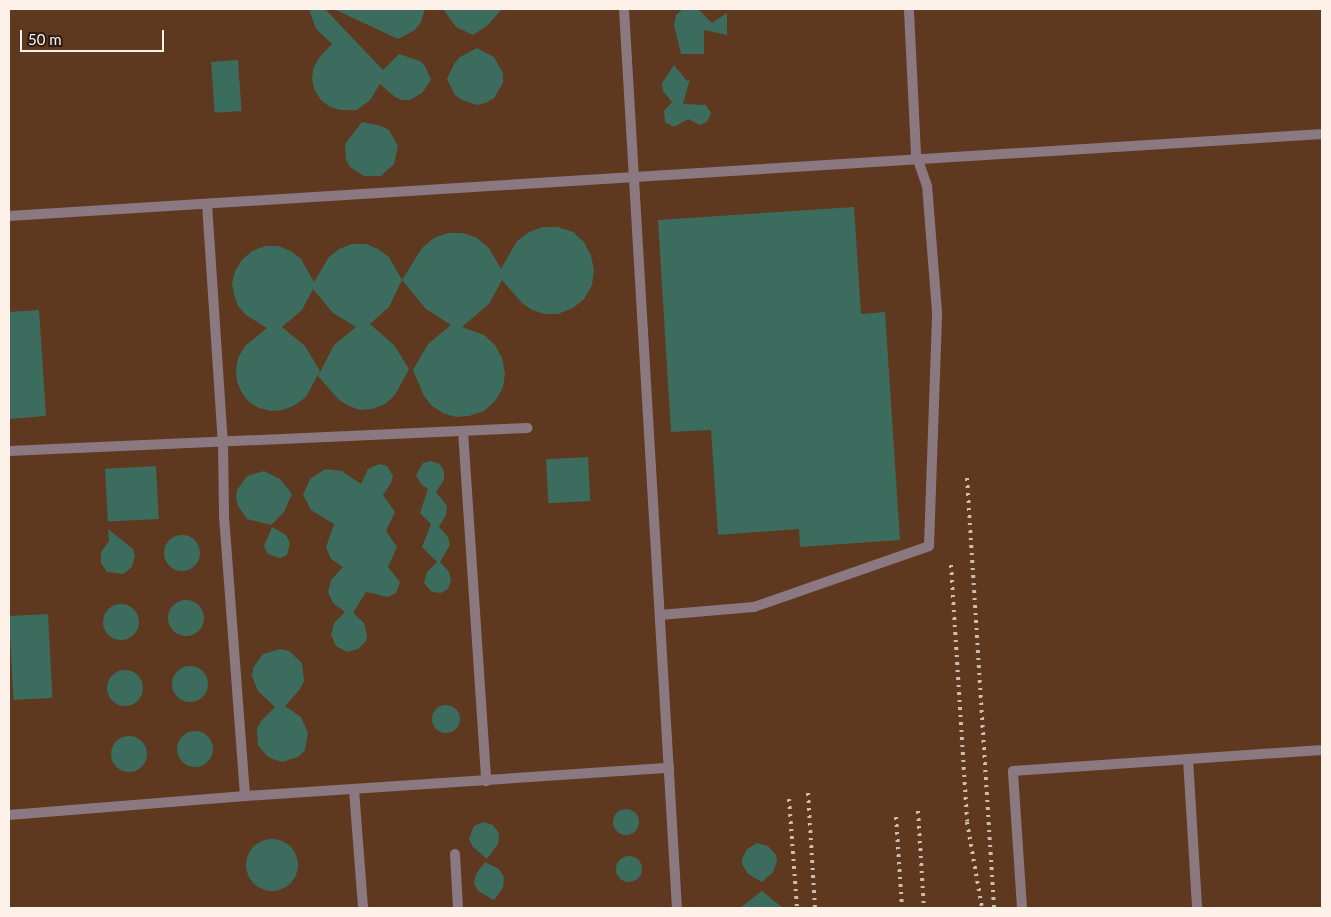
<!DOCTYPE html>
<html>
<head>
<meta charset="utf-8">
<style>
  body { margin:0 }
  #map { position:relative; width:1331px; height:917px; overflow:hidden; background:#512f1b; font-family:Lato,sans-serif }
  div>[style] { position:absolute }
  .built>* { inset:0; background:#5e381f; transform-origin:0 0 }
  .building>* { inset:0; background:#3c6c5d; transform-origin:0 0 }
  .round { border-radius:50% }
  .lane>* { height:10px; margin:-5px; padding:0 5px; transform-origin:5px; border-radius:5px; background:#8b7880 }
  .rail>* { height:4px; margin-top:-2px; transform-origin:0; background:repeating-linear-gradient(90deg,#cfbcb1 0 2.5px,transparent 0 7.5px) }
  span { translate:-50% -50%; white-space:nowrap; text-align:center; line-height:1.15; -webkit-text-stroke:4.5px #2b1c13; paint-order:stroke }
  .frame { position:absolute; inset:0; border:10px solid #fef1e9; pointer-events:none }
  .scale { position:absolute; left:20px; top:30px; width:144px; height:22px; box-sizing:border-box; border:2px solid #fef1e9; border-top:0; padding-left:6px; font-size:15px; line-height:18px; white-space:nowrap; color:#fef1e9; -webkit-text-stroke:4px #2b1c13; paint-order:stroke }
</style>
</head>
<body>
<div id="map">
  <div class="built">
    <div style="left:9px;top:9px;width:1313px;height:899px"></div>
  </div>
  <div class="building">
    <div style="clip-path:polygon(309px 9px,325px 9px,383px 70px,399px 54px,420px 61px,425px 66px,431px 80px,422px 93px,410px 100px,402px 100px,395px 97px,380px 84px,370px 100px,357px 110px,341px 110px,330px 107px,321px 100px,315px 91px,312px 80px,313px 69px,318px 59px,332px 44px,316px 29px)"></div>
    <div style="clip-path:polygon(334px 9px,425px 9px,421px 22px,415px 30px,398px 39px)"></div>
    <div style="clip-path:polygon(443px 9px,502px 9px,488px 25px,473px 35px,456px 27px)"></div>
    <div style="clip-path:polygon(683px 9px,699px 10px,712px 23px,727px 13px,727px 35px,704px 30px,704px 54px,681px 54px,674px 25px,676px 15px)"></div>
    <div style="clip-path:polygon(477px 48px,494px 57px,503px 73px,503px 83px,494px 98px,486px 103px,477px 105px,462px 100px,455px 95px,447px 79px,454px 64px,460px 57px)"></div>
    <div style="left:238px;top:60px;width:51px;height:27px;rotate:86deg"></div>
    <div style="clip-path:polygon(674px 65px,687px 81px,690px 79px,683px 104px,706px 105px,711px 113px,707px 122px,700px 125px,688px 119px,674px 127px,665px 122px,664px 111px,672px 102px,663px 91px,662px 83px)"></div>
    <div style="clip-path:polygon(362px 122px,381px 126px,389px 130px,398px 146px,394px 164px,381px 176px,364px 176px,350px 167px,346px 160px,345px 144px)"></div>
    <div style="clip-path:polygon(854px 207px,861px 314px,885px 312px,900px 540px,800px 547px,799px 529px,718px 535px,711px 430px,671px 432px,658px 220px)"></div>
    <div style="clip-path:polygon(543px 227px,558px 227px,573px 232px,584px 242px,591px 256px,594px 270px,592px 285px,584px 299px,573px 308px,558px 314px,545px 314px,532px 310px,522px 303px,502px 280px,489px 304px,462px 327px,484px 335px,495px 345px,502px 358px,505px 373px,503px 388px,495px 401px,484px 411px,469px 416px,456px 417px,443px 413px,432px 406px,424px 396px,413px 370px,428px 344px,451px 325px,426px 309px,402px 280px,389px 307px,370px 324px,394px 345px,409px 369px,395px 395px,385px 404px,372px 409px,360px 410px,349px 406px,339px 400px,318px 376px,334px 345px,356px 327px,333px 313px,313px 289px,302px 310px,282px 327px,305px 346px,320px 371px,306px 397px,295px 405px,283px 410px,271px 411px,259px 408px,249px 402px,242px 393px,237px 382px,236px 370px,238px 358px,245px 346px,267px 328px,246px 315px,238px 306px,234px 295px,232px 283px,235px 271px,242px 260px,252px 251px,265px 246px,278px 246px,291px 251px,301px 259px,314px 282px,329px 257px,339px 249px,352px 244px,366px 244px,378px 249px,389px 257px,402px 280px,422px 248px,434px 238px,448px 233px,463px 233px,477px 238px,489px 248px,501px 269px,517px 241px,529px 232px)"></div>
    <div style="clip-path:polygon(39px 310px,46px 416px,9px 419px,9px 312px)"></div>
    <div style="left:588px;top:457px;width:44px;height:42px;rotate:87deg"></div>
    <div style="clip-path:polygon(431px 461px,440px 464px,444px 471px,444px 480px,436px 492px,447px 506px,446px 515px,439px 527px,448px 537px,450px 545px,440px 562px,449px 572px,451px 581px,448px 589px,441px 593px,432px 592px,424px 583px,427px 572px,437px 562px,422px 547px,431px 524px,420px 513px,428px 489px,421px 484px,416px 475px,423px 463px)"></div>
    <div style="clip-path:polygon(379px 464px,387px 466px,393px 476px,391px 483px,383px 495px,395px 512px,386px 531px,397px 547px,388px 567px,400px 582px,396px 593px,388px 597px,366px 592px,353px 613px,364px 623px,367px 635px,366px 641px,358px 649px,347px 652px,336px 646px,331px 635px,334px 623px,345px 612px,333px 603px,328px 592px,331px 580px,343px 567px,331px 559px,326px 547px,334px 524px,311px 510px,303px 495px,310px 479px,325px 469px,342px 471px,361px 484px,368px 469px)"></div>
    <div style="left:156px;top:466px;width:53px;height:51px;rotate:87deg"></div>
    <div style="clip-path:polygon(264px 471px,280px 479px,292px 494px,284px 512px,271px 525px,247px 519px,238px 506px,236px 498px,237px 490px,247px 476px)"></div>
    <div style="clip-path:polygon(272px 527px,286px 535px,290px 543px,287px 555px,280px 558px,268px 554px,264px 546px)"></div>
    <div style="clip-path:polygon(108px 529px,133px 549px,135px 555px,132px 567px,123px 574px,107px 572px,101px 563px,101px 552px,109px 541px)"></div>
    <div class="round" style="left:164px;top:535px;width:36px;height:36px"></div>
    <div class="round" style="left:168px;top:600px;width:36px;height:36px"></div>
    <div class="round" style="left:103px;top:604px;width:36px;height:36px"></div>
    <div style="left:48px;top:614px;width:84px;height:39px;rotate:87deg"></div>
    <div style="clip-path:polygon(280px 649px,289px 651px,302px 663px,304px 681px,300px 689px,285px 706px,301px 717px,308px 733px,305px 750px,298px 757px,282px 762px,268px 757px,258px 745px,257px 729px,261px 721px,275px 707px,258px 691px,252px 676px,253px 668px,263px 654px)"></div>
    <div class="round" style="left:172px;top:666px;width:36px;height:36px"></div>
    <div class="round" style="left:107px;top:670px;width:36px;height:36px"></div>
    <div class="round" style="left:432px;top:705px;width:28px;height:28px"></div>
    <div class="round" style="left:177px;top:731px;width:36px;height:36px"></div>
    <div class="round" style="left:111px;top:736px;width:36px;height:36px"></div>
    <div class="round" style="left:613px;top:809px;width:26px;height:26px"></div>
    <div style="clip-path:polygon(483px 822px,493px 825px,499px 833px,498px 844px,487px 859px,473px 847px,469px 839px,474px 826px)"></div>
    <div class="round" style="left:246px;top:839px;width:52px;height:52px"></div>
    <div style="clip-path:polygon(757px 843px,768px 846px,776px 855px,777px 861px,773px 872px,762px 882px,748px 874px,742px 864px,742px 859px,747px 849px)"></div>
    <div class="round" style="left:616px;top:856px;width:26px;height:26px"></div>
    <div style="clip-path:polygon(485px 862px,499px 869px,504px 877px,503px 888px,494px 900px,478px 891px,474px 883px,476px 874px)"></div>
    <div style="clip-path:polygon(762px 891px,783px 908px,740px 908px)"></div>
  </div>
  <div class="lane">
    <div style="left:624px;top:9px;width:901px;rotate:86.63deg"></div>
    <div style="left:207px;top:204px;width:239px;rotate:86.2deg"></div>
    <div style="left:223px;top:442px;width:74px;rotate:89.2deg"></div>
    <div style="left:224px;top:516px;width:281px;rotate:85.7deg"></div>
    <div style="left:245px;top:796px;width:425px;rotate:-3.8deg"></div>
    <div style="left:9px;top:216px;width:1316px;rotate:-3.57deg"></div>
    <div style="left:463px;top:431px;width:351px;rotate:86.2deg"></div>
    <div style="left:9px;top:451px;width:519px;rotate:-2.54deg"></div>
    <div style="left:660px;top:615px;width:94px;rotate:-4.9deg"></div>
    <div style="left:754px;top:607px;width:185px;rotate:-19.2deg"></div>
    <div style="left:929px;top:546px;width:234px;rotate:-88deg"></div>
    <div style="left:937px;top:312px;width:126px;rotate:-94.5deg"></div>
    <div style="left:927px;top:186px;width:34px;rotate:-109deg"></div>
    <div style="left:916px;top:154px;width:145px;rotate:-92.8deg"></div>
    <div style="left:1188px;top:759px;width:149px;rotate:86.5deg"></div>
    <div style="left:354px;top:790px;width:118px;rotate:85.6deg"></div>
    <div style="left:9px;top:815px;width:237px;rotate:-4.6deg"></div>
    <div style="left:455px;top:854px;width:54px;rotate:86.8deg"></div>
    <div style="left:1022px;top:908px;width:137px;rotate:-93.8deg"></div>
    <div style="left:1013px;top:771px;width:310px;rotate:-3.9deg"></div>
  </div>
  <div class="rail">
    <div style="left:967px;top:478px;width:431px;rotate:86.4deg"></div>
    <div style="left:951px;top:565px;width:257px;rotate:86.4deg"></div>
    <div style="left:967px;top:822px;width:87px;rotate:80.1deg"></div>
    <div style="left:808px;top:793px;width:115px;rotate:86.5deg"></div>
    <div style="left:789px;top:799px;width:109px;rotate:85.8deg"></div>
    <div style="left:918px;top:811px;width:97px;rotate:86.5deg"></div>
    <div style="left:896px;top:817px;width:91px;rotate:86.2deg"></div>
  </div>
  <div class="frame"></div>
  <div class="scale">50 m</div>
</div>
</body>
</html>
